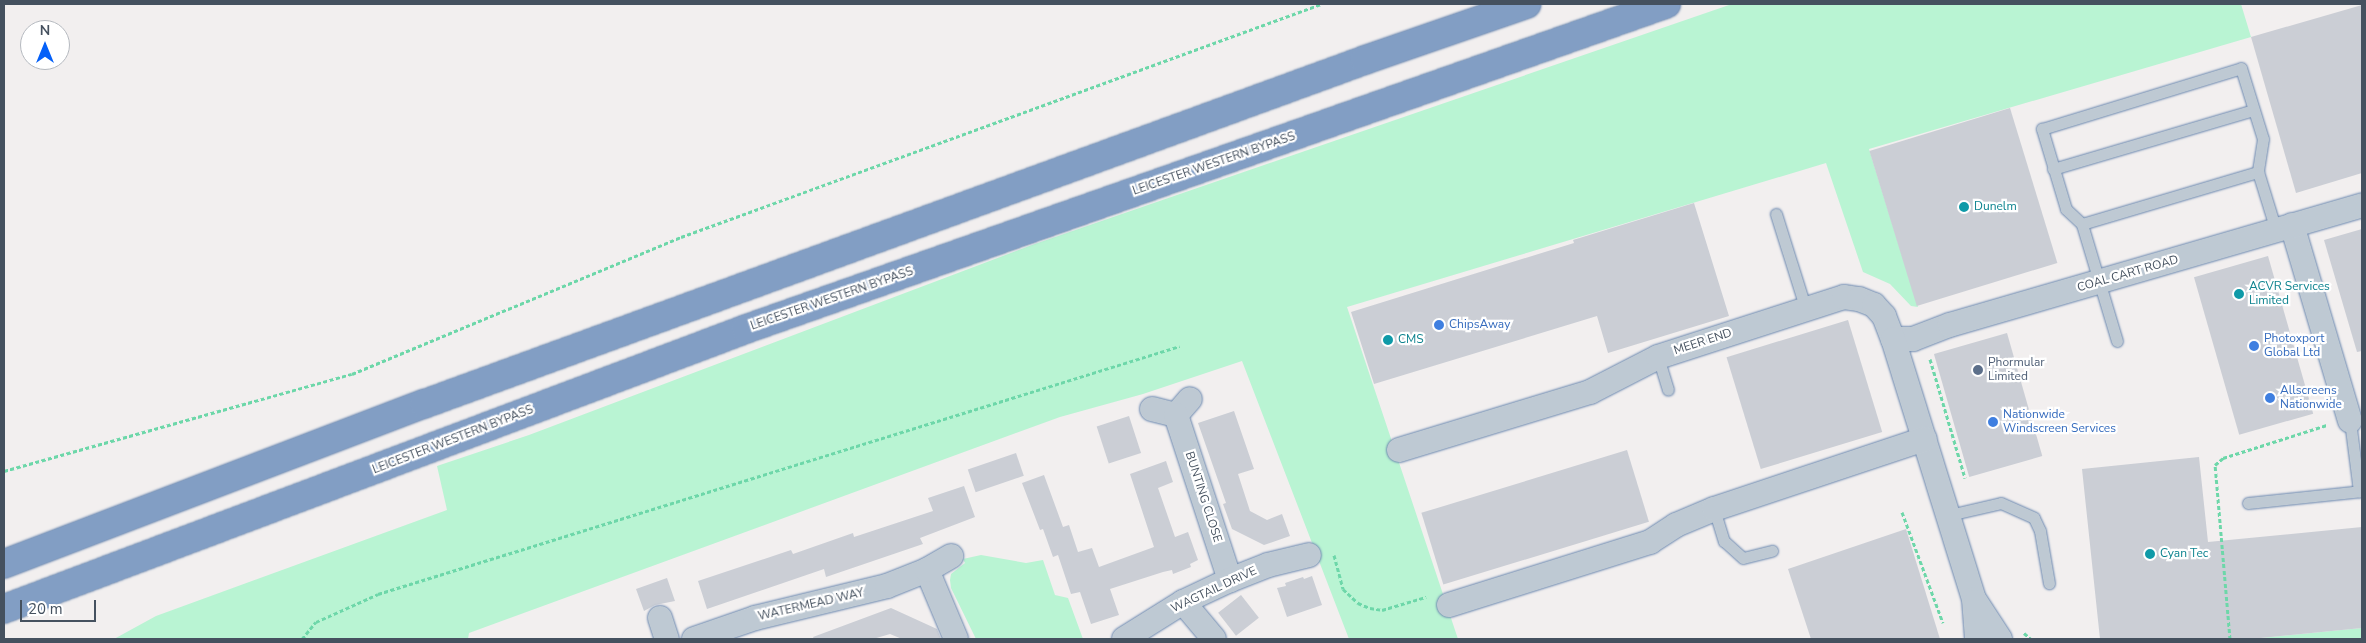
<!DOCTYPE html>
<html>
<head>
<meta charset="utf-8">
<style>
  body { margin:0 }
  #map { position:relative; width:2366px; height:643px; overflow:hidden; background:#f2efef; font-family:"Nunito Sans",sans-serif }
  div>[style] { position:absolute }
  .green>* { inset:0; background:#b9f4d3 }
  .building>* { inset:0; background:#cbced5; transform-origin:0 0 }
  .path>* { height:3px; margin-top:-1.5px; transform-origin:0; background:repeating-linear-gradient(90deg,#6dd7a9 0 4px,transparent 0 6.5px) }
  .roads { filter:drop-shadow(0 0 1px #6d89b0) drop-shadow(0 0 1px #6d89b0) }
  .lane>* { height:11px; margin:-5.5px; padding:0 5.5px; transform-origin:5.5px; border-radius:5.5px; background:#bec9d3 }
  .street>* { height:24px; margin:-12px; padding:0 12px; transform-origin:12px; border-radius:12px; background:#bec9d3 }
  .highway>* { height:28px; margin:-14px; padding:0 14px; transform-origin:14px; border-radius:14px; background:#829ec4 }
  .dots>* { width:14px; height:14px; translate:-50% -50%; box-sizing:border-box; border:2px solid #fff; border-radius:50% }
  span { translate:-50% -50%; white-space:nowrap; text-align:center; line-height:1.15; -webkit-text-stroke:4.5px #fff; paint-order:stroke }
  .street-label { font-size:12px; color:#45515f }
  .culture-label { font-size:12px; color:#0d838f }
  .left { translate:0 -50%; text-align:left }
  .shop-label { font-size:12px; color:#366cbe }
  .service-label { font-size:12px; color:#4e5e75 }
  .frame { position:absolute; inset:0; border:5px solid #45515f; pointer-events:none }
  .north { position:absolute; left:20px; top:20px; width:50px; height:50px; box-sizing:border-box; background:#fff; border:1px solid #b5b9bf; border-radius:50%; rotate:0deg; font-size:14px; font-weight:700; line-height:20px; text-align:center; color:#45515f }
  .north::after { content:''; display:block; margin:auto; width:18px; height:22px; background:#0460f8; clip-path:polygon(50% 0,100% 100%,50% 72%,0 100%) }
  .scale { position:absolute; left:20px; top:600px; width:76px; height:22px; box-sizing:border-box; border:2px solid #45515f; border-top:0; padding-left:6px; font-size:15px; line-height:18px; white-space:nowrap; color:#45515f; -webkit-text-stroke:4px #fff; paint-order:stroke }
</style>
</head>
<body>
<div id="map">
  <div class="green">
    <div style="clip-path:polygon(1732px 4px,2241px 4px,2251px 37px,1869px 149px,1918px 307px,1911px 306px,1890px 284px,1863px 272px,1826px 163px,1347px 307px,1458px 639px,1349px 639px,1242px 361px,1143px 394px,1060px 417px,469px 633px,468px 639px,114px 639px,156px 616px,447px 510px,437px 466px,529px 435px,1032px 245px)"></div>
    <div style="clip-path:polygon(981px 555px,1026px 563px,1043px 560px,1055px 595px,1068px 598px,1083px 639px,976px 639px,951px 588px,950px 580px,951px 574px,965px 563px,963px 559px)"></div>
    <div style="clip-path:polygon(2362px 628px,2362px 639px,2251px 639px,2341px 630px)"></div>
  </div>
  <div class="building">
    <div style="clip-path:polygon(2362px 5px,2362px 173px,2296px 193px,2251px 37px)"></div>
    <div style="left:2010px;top:108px;width:162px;height:147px;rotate:73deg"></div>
    <div style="clip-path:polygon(1694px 203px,1729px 316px,1608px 353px,1597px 316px,1374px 384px,1351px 312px,1574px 243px,1573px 240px)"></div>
    <div style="clip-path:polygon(2362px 229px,2362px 351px,2357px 352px,2324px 240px)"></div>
    <div style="left:2268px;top:256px;width:164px;height:77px;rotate:74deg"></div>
    <div style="left:1848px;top:320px;width:117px;height:127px;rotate:73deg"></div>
    <div style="left:2007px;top:333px;width:128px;height:76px;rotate:74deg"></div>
    <div style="clip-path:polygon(1234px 411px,1254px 469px,1238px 474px,1250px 511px,1267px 520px,1282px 514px,1290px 536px,1264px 545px,1232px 529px,1223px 504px,1226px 503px,1198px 423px)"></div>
    <div style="left:1129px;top:416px;width:39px;height:34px;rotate:72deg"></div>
    <div style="left:1627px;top:450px;width:75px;height:215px;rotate:73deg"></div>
    <div style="left:1016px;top:453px;width:24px;height:51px;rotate:71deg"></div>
    <div style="clip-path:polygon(2199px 457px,2208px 542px,2362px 527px,2362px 628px,2251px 639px,2100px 639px,2082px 469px)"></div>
    <div style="clip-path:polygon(1166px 461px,1173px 482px,1158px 488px,1175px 537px,1188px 532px,1198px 560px,1190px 564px,1191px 567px,1173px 574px,1172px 570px,1163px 572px,1110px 589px,1119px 615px,1091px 624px,1080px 592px,1071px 594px,1058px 555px,1053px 557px,1043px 529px,1040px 530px,1022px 483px,1044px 475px,1063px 527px,1069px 525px,1078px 552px,1092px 548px,1099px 567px,1154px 547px,1130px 474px)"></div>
    <div style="clip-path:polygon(964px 486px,975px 517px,920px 538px,923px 544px,826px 577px,824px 569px,707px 609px,698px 581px,791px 550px,793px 554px,853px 533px,854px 537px,933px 511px,928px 498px)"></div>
    <div style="clip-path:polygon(1906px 529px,1940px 639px,1811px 639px,1788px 569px)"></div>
    <div style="clip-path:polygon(1312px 576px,1322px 605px,1287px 617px,1277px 588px,1286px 586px,1285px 583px,1303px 577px,1304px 579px)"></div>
    <div style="clip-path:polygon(667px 578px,675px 601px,655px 605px,644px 611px,636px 589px)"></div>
    <div style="left:1241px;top:595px;width:29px;height:29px;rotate:52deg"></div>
    <div style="clip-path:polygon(891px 608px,937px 629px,941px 639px,902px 639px,890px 634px,873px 639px,814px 639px,813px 637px)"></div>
  </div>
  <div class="path">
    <div style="left:1930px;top:359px;width:124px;rotate:73.6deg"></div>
    <div style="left:4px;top:471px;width:361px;rotate:-15.6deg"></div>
    <div style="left:352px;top:374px;width:356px;rotate:-22.6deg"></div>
    <div style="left:681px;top:237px;width:681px;rotate:-20deg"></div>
    <div style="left:1902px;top:512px;width:118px;rotate:69.7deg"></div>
    <div style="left:1334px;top:555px;width:35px;rotate:75deg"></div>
    <div style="left:1343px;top:589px;width:21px;rotate:43deg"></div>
    <div style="left:1358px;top:603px;width:13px;rotate:23deg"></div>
    <div style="left:1370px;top:608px;width:12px;rotate:9deg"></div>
    <div style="left:1382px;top:610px;width:46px;rotate:-16.5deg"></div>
    <div style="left:2024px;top:633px;width:9px;rotate:41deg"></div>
    <div style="left:302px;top:639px;width:22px;rotate:-51deg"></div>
    <div style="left:316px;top:622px;width:68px;rotate:-24.3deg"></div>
    <div style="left:378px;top:594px;width:839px;rotate:-17.18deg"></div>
    <div style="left:2230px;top:639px;width:175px;rotate:-94.9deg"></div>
    <div style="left:2215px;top:465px;width:11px;rotate:-41deg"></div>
    <div style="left:2223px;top:458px;width:109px;rotate:-17.6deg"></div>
  </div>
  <div class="roads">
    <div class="lane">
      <div style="left:2053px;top:169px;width:209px;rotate:-16.4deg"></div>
      <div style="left:1776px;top:214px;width:101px;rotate:72.6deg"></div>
      <div style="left:2082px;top:224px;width:184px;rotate:-16.5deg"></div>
      <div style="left:2117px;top:341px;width:122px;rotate:-106.7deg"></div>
      <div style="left:2082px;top:224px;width:22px;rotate:-137deg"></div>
      <div style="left:2066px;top:209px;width:84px;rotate:-106.7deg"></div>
      <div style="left:2042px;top:129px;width:208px;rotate:-17deg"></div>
      <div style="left:2241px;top:68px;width:74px;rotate:72.8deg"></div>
      <div style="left:2263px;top:139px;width:33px;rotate:99deg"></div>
      <div style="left:2258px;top:172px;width:61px;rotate:72.8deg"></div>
      <div style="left:1658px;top:357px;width:34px;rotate:73deg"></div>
      <div style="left:2350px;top:421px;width:71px;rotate:82.7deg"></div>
      <div style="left:2248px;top:503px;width:115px;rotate:-6deg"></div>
      <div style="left:1714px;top:509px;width:34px;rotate:73deg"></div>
      <div style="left:1724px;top:541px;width:25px;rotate:42deg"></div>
      <div style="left:1743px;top:558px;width:30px;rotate:-14deg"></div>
      <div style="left:1949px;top:515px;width:53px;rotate:-13deg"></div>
      <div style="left:2001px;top:503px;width:36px;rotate:24deg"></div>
      <div style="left:2034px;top:518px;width:14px;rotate:65deg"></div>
      <div style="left:2040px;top:531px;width:53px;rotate:80.2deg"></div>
    </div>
    <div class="street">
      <div style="left:2292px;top:225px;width:204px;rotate:73.5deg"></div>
      <div style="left:1893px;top:339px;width:20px"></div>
      <div style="left:1913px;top:339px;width:40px;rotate:-21deg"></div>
      <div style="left:1950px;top:325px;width:429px;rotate:-16.2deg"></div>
      <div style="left:1152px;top:409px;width:25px;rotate:14deg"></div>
      <div style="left:1176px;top:415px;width:21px;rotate:-49deg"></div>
      <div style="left:1176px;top:415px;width:174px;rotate:71.9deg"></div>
      <div style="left:1399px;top:450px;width:200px;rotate:-16.9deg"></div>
      <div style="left:1590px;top:392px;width:76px;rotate:-27.2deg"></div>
      <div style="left:1658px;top:357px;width:195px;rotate:-17.9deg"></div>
      <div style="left:1844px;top:297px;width:15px;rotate:8deg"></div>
      <div style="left:1859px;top:299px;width:16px;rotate:22deg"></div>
      <div style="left:1874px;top:305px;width:15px;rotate:48deg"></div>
      <div style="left:1884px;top:316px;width:25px;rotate:69deg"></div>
      <div style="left:1893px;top:339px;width:272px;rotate:72.7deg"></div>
      <div style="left:1974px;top:599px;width:40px;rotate:85.7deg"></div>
      <div style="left:927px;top:570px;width:75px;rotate:67.2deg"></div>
      <div style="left:1183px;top:602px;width:48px;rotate:50deg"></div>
      <div style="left:1976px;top:602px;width:44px;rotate:57deg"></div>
      <div style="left:1449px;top:605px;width:211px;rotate:-17.4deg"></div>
      <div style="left:1650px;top:542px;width:31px;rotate:-33deg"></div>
      <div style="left:1676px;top:525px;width:41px;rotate:-22.8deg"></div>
      <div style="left:1714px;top:509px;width:222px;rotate:-18.4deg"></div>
      <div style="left:660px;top:618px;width:22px;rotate:72deg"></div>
      <div style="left:694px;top:639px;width:65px;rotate:-19deg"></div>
      <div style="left:755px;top:618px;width:136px;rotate:-13.6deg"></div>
      <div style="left:887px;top:586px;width:43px;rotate:-21.8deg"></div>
      <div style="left:927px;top:570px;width:28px;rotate:-30deg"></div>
      <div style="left:1124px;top:639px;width:70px;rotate:-32.1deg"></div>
      <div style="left:1183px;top:602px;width:52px;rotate:-25.1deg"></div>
      <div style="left:1230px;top:580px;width:41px;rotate:-21.5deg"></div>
      <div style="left:1268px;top:565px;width:42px;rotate:-13.7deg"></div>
    </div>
    <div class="highway">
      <div style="left:4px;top:564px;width:449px;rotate:-20.9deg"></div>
      <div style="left:424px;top:404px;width:1002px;rotate:-20.08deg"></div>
      <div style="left:1365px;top:60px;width:171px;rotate:-19.1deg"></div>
      <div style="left:4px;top:609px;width:793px;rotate:-20.67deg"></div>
      <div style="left:746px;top:329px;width:976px;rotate:-19.46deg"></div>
    </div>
  </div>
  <div class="dots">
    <div style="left:1964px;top:207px;background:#0f9aa8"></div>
    <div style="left:2239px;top:294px;background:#0f9aa8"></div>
    <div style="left:1439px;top:325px;background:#3f7fe0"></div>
    <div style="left:1388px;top:340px;background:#0f9aa8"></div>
    <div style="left:2254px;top:346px;background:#3f7fe0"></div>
    <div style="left:1978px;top:370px;background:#5c6f8a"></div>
    <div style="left:2270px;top:398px;background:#3f7fe0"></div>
    <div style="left:1993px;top:422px;background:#3f7fe0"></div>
    <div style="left:2150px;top:554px;background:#0f9aa8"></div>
  </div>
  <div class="street-label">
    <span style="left:1214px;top:164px;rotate:-19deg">LEICESTER WESTERN BYPASS</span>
    <span style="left:2128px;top:274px;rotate:-16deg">COAL CART ROAD</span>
    <span style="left:832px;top:299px;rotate:-19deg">LEICESTER WESTERN BYPASS</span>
    <span style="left:1703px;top:342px;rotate:-18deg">MEER END</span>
    <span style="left:453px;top:440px;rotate:-21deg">LEICESTER WESTERN BYPASS</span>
    <span style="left:1203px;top:497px;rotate:72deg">BUNTING CLOSE</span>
    <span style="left:1214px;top:590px;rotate:-25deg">WAGTAIL DRIVE</span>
    <span style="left:811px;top:605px;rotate:-13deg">WATERMEAD WAY</span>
  </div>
  <div class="culture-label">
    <span class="left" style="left:1974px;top:207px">Dunelm</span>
    <span class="left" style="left:2249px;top:294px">ACVR Services<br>Limited</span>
    <span class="left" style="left:1398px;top:340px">CMS</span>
    <span class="left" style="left:2160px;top:554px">Cyan Tec</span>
  </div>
  <div class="shop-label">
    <span class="left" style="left:1449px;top:325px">ChipsAway</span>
    <span class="left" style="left:2264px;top:346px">Photoxport<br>Global Ltd</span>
    <span class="left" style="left:2280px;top:398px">Allscreens<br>Nationwide</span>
    <span class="left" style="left:2003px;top:422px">Nationwide<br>Windscreen Services</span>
  </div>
  <div class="service-label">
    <span class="left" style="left:1988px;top:370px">Phormular<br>Limited</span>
  </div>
  <div class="frame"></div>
  <div class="north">N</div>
  <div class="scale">20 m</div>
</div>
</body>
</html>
